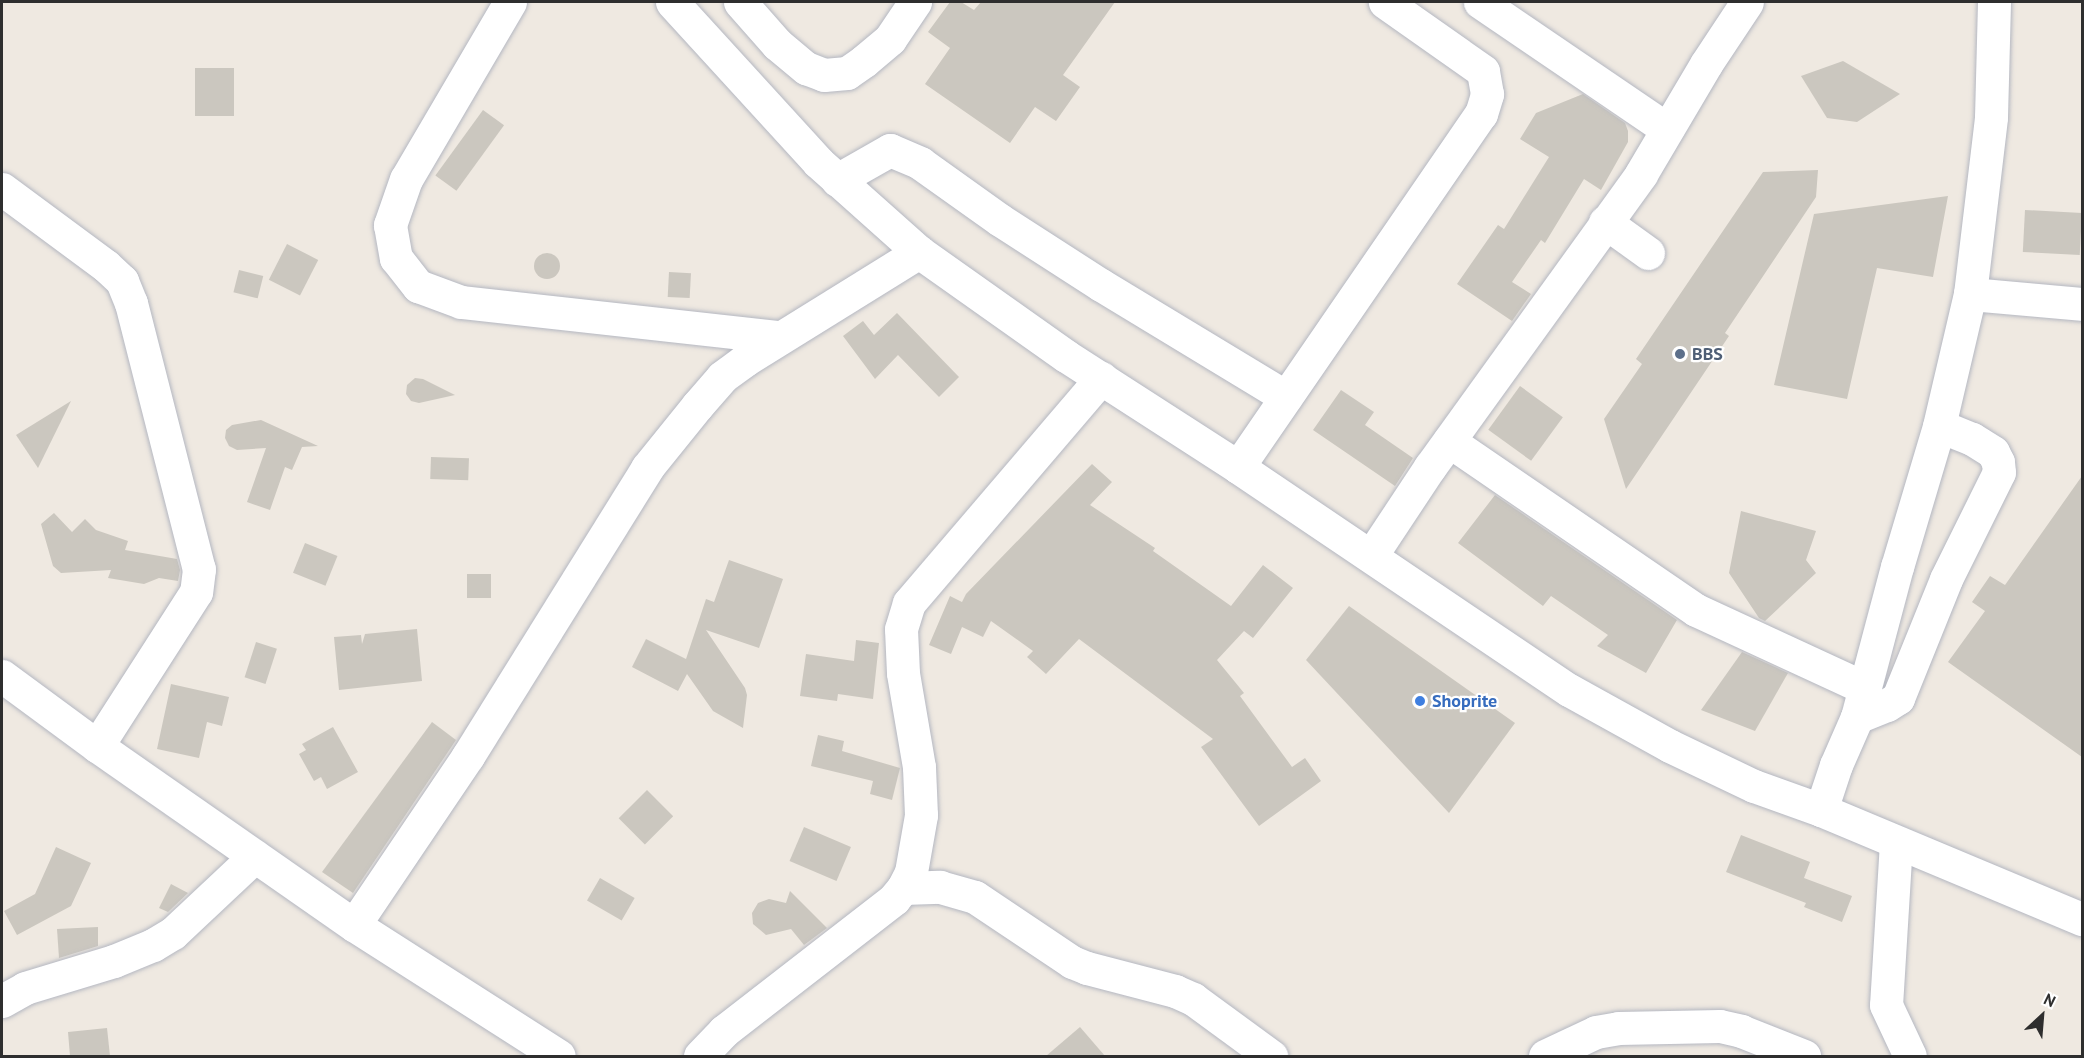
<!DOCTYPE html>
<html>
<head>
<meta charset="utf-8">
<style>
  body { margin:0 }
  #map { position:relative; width:2084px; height:1058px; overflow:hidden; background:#efe9e1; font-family:"PT Sans",sans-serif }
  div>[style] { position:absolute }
  .building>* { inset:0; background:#cbc7bf; transform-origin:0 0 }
  .round { border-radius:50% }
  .roads { filter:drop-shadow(0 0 2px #b4b7c1) drop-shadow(0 0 2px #b4b7c1) }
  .minor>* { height:33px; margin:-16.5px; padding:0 16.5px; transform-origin:16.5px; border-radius:16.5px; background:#fff }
  .dots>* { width:16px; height:16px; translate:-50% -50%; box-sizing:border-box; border:3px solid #fff; border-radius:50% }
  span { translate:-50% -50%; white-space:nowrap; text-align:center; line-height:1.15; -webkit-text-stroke:4.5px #fff; paint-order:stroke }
  .service-label { font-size:18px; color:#4e5e75; font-weight:700 }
  .left { translate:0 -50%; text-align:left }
  .shop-label { font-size:18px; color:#366cbe; font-weight:700 }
  .frame { position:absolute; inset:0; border:3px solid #2e2e2e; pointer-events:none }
  .north { position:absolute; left:2012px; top:986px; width:60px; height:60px; -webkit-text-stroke:4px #fff; paint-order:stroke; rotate:26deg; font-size:16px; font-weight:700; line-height:24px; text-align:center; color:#2e2e2e }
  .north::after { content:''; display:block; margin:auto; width:21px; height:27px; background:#2e2e2e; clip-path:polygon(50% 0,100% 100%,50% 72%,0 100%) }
</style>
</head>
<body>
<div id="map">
  <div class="building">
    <div style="clip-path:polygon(950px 2px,961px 2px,974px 10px,981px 2px,1115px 2px,1063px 75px,1080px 87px,1056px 121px,1035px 107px,1010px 143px,925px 84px,950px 48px,928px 32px)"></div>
    <div style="clip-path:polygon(1843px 61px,1900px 94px,1857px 122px,1827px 118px,1801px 76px)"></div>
    <div style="left:195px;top:68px;width:39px;height:48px"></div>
    <div style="clip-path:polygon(1583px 94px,1625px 123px,1628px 131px,1628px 142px,1601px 190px,1584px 179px,1545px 243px,1541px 240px,1512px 282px,1531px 294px,1512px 321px,1457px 284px,1498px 225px,1504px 229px,1549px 157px,1520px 139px,1536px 113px)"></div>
    <div style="left:483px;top:110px;width:26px;height:81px;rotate:36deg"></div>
    <div style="clip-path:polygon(1818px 170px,1816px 197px,1725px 333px,1729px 336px,1626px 489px,1604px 419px,1642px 364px,1636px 359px,1763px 172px)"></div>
    <div style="clip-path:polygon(1948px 196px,1933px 277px,1877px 268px,1847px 399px,1774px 385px,1814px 214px)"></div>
    <div style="left:2025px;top:210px;width:57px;height:42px;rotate:3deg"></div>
    <div style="left:287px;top:244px;width:35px;height:40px;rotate:27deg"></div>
    <div class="round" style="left:534px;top:253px;width:26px;height:26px"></div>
    <div style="left:239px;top:270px;width:25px;height:23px;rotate:14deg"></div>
    <div style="left:669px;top:272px;width:22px;height:25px;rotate:3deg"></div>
    <div style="clip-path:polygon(897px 313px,959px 377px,939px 397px,898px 355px,875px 379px,843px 336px,863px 321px,874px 335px)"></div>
    <div style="clip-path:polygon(415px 378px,423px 379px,455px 395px,419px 403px,411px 401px,406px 394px,407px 385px)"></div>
    <div style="left:1520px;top:386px;width:53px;height:54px;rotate:36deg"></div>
    <div style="clip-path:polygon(1341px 390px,1374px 412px,1365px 425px,1413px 458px,1395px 486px,1313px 430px)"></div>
    <div style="clip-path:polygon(71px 401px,38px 468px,16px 435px)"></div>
    <div style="clip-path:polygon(261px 420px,318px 446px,302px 447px,292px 470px,285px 467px,270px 510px,247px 502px,266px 448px,237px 450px,229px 446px,225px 438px,226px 430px,232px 425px)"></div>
    <div style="left:431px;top:457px;width:38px;height:22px;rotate:2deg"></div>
    <div style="clip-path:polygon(1092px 464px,1112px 482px,1090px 505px,1155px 548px,1153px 551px,1231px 606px,1263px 565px,1293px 588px,1253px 638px,1244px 631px,1217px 660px,1244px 693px,1240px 696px,1292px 767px,1305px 758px,1321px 781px,1259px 826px,1201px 747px,1213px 739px,1079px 639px,1046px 674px,1027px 657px,1033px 651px,991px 621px,983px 637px,962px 627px,951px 654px,929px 645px,950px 596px,962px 602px,966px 594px)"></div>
    <div style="clip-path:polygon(2082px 476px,2082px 757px,1948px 662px,1985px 611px,1972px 602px,1990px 576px,2005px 585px)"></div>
    <div style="clip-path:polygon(1495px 495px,1677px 620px,1646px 673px,1597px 646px,1608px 635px,1551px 596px,1543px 606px,1458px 543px)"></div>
    <div style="clip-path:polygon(1741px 511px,1816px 531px,1806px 560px,1816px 573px,1765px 621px,1759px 618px,1729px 573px)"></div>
    <div style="clip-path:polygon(54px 513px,72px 532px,85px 519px,96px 530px,128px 541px,125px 550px,177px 559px,180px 570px,178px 581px,159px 578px,144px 584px,108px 578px,111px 570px,61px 573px,53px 566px,41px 524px)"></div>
    <div style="left:305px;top:543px;width:35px;height:32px;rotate:22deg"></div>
    <div style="clip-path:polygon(729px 560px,783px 579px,759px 648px,706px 630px,745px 688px,747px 695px,743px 728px,713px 711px,687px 674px,678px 691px,632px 667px,646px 639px,686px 659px,706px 599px,714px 602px)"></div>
    <div style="left:467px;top:574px;width:24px;height:24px"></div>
    <div style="clip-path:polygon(1349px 606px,1515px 723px,1449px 813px,1306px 660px)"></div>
    <div style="clip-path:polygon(417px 629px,422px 681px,339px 690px,334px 637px,361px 635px,362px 644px,365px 634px)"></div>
    <div style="clip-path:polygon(856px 640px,879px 643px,873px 699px,838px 694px,837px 701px,800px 696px,806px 654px,854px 661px)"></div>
    <div style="left:256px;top:642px;width:22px;height:37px;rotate:18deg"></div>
    <div style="clip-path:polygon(1742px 652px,1788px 673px,1755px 731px,1701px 710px)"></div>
    <div style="clip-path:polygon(171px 684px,229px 697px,222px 726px,207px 722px,199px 758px,157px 749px)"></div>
    <div style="clip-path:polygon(432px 722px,456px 740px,353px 893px,322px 872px)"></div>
    <div style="clip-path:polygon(333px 727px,358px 772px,327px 789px,321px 777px,314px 781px,299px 754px,306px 750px,302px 744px)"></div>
    <div style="clip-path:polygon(818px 735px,844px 741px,842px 751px,900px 768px,892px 800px,870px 794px,873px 781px,811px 766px)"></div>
    <div style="left:647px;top:790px;width:37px;height:40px;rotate:45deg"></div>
    <div style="left:804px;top:827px;width:51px;height:37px;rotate:23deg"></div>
    <div style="clip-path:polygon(1741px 835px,1810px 862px,1804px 878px,1852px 896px,1842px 922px,1804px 907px,1806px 903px,1726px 872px)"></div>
    <div style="clip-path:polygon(56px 847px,91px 863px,71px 906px,17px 935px,4px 911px,35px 894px)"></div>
    <div style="left:600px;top:878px;width:40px;height:26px;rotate:30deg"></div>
    <div style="clip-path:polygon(171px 884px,188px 893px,168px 912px,159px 908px)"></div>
    <div style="clip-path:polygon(790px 891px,827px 928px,804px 945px,791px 929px,766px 935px,753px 924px,752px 913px,758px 903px,769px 899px,786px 903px)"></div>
    <div style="clip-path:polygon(98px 927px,98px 946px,59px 958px,57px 929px)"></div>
    <div style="clip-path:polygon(1080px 1027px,1105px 1056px,1046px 1056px)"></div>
    <div style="clip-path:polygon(107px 1028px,110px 1056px,70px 1056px,68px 1032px)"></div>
  </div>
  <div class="roads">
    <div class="minor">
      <div style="left:510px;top:2px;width:205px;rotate:120.4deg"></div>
      <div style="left:406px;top:179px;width:49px;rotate:109.2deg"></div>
      <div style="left:390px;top:225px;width:34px;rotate:80deg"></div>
      <div style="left:396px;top:258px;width:36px;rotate:52deg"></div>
      <div style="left:418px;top:286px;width:46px;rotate:20.4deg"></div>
      <div style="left:461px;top:302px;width:319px;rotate:6.3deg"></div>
      <div style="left:672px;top:2px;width:217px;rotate:47.6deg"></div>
      <div style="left:818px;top:162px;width:135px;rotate:41.7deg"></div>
      <div style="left:919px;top:252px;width:180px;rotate:35.3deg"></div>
      <div style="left:1066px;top:356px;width:205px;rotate:32.8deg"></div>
      <div style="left:1238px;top:467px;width:399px;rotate:34deg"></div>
      <div style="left:1569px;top:690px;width:115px;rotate:29deg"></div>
      <div style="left:1670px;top:746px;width:93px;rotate:25.5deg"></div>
      <div style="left:1754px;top:786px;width:71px;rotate:19.7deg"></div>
      <div style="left:1821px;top:810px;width:283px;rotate:22.7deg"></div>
      <div style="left:740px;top:2px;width:56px;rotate:48.6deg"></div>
      <div style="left:777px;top:44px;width:38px;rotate:40deg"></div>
      <div style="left:806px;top:68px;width:19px;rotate:21deg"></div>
      <div style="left:824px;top:75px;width:23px;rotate:-5deg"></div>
      <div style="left:847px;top:73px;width:21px;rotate:-35deg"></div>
      <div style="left:864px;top:61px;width:34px;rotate:-40deg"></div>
      <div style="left:890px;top:39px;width:45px;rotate:-56deg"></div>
      <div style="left:1480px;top:2px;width:226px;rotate:34.2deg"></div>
      <div style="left:837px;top:180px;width:61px;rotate:-29.5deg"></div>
      <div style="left:890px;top:150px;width:33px;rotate:23deg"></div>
      <div style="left:920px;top:163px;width:98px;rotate:35.5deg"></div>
      <div style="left:1000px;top:220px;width:120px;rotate:32.8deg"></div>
      <div style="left:1101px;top:285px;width:216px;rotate:31.2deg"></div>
      <div style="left:2px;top:189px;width:129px;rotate:36.5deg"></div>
      <div style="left:106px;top:266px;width:22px;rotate:43deg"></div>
      <div style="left:122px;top:281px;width:24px;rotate:68deg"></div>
      <div style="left:131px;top:303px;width:275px;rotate:75.7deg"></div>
      <div style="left:199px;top:569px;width:23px;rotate:97deg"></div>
      <div style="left:196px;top:592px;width:183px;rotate:122.7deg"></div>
      <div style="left:1605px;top:222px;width:53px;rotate:35.8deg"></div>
      <div style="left:1970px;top:294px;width:112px;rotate:5.1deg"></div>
      <div style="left:1449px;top:441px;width:299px;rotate:34.4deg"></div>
      <div style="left:1696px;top:610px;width:186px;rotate:24.8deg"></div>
      <div style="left:1238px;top:467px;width:429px;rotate:-55.5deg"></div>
      <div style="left:1481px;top:114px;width:21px;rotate:-73deg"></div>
      <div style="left:1487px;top:94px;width:23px;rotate:-100deg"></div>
      <div style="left:1483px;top:71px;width:120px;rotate:-144.9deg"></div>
      <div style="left:1371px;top:556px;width:107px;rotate:-56.5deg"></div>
      <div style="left:1430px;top:467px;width:361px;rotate:-54.2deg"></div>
      <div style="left:1641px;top:174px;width:128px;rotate:-59.4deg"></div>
      <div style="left:1706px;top:64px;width:74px;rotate:-56.5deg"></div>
      <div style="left:2px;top:676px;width:118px;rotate:36.4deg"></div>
      <div style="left:97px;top:746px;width:313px;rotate:34.9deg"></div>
      <div style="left:354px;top:925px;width:243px;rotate:32.6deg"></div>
      <div style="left:1857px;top:717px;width:32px;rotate:-22deg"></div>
      <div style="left:1887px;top:705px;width:13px;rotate:-32deg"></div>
      <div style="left:1898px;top:698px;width:128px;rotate:-68deg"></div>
      <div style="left:1946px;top:579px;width:119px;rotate:-63.6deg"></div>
      <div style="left:1999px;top:472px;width:10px;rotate:-96deg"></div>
      <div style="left:1998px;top:462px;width:11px;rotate:-117deg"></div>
      <div style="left:1993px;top:452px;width:25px;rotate:-148deg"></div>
      <div style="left:1972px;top:439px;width:35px;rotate:-158deg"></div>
      <div style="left:1821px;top:810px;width:47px;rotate:-71.6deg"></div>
      <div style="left:1836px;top:765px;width:52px;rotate:-66.4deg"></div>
      <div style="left:1857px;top:717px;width:155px;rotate:-75.1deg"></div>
      <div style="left:1897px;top:567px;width:147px;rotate:-73.4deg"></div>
      <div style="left:1939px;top:426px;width:136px;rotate:-76.8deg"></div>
      <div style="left:1970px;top:294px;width:178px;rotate:-83.2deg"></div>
      <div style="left:1991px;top:117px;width:115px;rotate:-88.5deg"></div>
      <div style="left:1896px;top:842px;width:163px;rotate:93.5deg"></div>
      <div style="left:1886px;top:1005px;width:56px;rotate:64.8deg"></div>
      <div style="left:903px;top:888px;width:37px;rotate:-2deg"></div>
      <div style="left:940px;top:887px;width:36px;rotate:16deg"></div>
      <div style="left:975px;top:897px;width:117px;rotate:33.8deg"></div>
      <div style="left:1072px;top:962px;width:16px;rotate:22deg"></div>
      <div style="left:1087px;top:968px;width:91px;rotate:14.6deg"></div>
      <div style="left:1175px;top:991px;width:20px;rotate:24deg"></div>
      <div style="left:1193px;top:999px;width:97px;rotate:36.2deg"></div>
      <div style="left:354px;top:925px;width:204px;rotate:-56deg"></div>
      <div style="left:468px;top:756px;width:339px;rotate:-58.1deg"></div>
      <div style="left:647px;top:468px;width:80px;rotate:-51.1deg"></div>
      <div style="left:697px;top:406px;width:38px;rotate:-49deg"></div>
      <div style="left:722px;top:377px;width:29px;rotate:-36deg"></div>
      <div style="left:745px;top:360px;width:205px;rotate:-31.8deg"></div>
      <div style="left:2px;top:1001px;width:26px;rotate:-29deg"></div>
      <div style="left:25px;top:988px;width:93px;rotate:-16.9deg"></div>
      <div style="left:114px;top:961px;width:42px;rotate:-22.3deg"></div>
      <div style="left:153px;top:945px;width:23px;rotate:-31deg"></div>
      <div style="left:173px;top:933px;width:112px;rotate:-43.2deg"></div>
      <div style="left:700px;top:1056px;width:35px;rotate:-46deg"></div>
      <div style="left:724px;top:1031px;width:215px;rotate:-37.8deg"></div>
      <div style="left:894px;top:899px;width:14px;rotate:-51deg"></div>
      <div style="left:903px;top:888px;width:18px;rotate:-63deg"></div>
      <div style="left:911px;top:872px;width:58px;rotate:-80deg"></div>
      <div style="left:921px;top:815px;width:48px;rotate:-92.4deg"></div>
      <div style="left:919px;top:767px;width:95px;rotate:-99.7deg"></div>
      <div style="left:903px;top:673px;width:44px;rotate:-92.6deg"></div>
      <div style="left:901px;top:629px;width:27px;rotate:-73deg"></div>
      <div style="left:909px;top:603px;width:296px;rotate:-49.5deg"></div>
      <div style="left:1545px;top:1056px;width:56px;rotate:-25.2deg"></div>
      <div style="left:1596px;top:1032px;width:22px;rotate:-10deg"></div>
      <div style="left:1618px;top:1028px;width:102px;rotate:-1.1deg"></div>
      <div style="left:1720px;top:1026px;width:22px;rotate:13deg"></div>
      <div style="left:1741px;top:1031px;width:68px;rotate:21.6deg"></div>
    </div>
  </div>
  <div class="dots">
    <div style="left:1680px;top:354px;background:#5c6f8a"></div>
    <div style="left:1420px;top:701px;background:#3f7fe0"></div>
  </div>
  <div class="service-label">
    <span class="left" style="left:1692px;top:354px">BBS</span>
  </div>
  <div class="shop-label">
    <span class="left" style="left:1432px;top:701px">Shoprite</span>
  </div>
  <div class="frame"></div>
  <div class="north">N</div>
</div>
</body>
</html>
